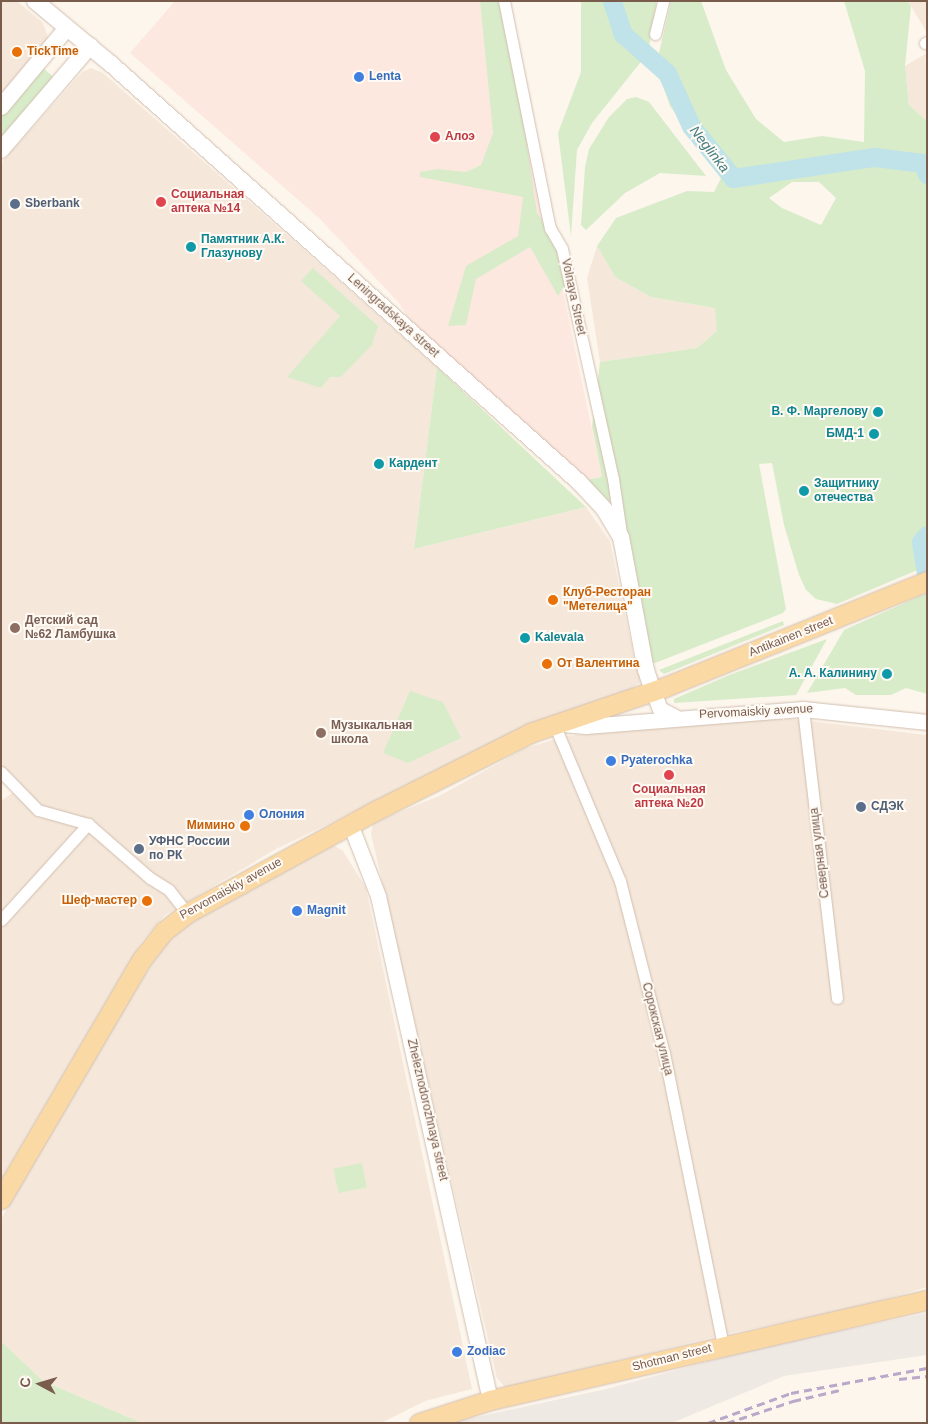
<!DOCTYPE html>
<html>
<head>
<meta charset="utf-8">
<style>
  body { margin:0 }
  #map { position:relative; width:928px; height:1424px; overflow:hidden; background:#fdf6ec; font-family:Arial,sans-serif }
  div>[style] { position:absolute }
  .residential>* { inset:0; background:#f5e8da }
  .commercial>* { inset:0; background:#fde8e0 }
  .industrial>* { inset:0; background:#efe9e4 }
  .green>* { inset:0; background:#d8ecc9; transform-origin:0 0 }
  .river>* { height:19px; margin:-9.5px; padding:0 9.5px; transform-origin:9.5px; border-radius:9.5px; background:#bfe3e8 }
  .roads { filter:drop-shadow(0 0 1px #d1beb0) drop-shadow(0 0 1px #d1beb0) }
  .minor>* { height:11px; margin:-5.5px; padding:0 5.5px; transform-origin:5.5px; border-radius:5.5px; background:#fff }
  .tertiary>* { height:15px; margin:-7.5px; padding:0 7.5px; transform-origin:7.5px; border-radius:7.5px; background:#fff }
  .secondary>* { height:16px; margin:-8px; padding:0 8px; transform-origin:8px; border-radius:8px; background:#fff }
  .primary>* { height:19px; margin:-9.5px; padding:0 9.5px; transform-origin:9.5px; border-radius:9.5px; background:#fbd9a5 }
  .rail>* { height:3px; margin-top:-1.5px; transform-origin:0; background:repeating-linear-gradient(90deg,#b9a8c9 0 8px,transparent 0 13px) }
  .dots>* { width:14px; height:14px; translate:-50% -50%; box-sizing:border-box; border:2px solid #fffaf3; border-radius:50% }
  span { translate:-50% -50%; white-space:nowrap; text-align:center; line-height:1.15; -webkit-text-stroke:4px #fffaf3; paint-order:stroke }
  .food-label { font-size:12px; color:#c56008; font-weight:700 }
  .left { translate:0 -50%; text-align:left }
  .right { translate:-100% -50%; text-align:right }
  .shop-label { font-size:12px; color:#366cbe; font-weight:700 }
  .health-label { font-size:12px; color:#be3a42; font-weight:700 }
  .service-label { font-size:12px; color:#4e5e75; font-weight:700 }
  .culture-label { font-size:12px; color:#0d838f; font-weight:700 }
  .street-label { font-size:12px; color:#7a5c4d }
  .education-label { font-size:12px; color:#785e54; font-weight:700 }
  .water-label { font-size:14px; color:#437c86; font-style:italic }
  .frame { position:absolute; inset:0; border:2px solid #7a5c4d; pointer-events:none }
  .north { position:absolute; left:15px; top:1359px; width:50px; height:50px; -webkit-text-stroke:4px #fffaf3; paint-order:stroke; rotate:276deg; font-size:14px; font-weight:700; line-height:20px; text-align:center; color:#7a5c4d }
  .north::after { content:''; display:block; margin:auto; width:18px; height:22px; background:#7a5c4d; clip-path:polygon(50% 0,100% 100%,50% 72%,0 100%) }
</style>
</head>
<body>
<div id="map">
  <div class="residential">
    <div style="clip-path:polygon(1px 1px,17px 1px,43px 23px,48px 37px,46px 48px,1px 99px)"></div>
    <div style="clip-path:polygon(907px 1px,927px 1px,927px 33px,911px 6px)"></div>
    <div style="clip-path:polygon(927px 53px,927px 121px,909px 105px,905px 66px)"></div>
    <div style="clip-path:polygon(91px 68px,103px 73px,437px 367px,414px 549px,586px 507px,610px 541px,636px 667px,642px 681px,631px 689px,552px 717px,276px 849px,165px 915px,142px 941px,1px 1180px,1px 801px,15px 791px,1px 777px,1px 163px,82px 72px)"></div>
    <div style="clip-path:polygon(597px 246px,615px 277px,651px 297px,716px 308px,717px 331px,697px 348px,600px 362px,587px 278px)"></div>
    <div style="clip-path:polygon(776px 717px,927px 735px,927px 1287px,863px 1306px,726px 1334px,506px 1388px,497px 1378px,371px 834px,373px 823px,441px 795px,526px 748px,566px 736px)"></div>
    <div style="clip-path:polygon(333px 845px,343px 851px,366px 888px,472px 1389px,425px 1401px,381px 1423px,142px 1423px,43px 1381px,1px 1341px,1px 1219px,106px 1035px,165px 944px,189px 924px)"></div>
  </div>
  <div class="commercial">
    <div style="clip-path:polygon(175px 1px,502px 1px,602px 477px,586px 480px,412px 324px,399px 303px,320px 219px,130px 53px)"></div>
  </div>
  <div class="industrial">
    <div style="clip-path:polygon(927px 1313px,927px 1355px,784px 1376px,672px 1423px,449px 1423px,606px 1389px,767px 1346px)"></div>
  </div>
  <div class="green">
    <div style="clip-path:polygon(480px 1px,499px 1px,520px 98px,537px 213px,561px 248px,567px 282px,558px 296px,530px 247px,476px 279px,466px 325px,448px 326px,466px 266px,518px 236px,523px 197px,420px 177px,420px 172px,437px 169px,466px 172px,481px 165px,493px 133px)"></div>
    <div style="clip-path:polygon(581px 1px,656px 1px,656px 6px,648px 53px,592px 123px,577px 150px,571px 236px,558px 133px,581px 72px)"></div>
    <div style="clip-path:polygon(evenodd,671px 1px,701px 1px,726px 70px,756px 119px,784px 142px,822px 136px,864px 142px,865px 71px,844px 1px,907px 1px,911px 6px,905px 66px,909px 105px,927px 121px,927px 566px,837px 604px,816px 599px,806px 590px,799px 575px,784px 525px,772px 463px,759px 464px,786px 609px,783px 613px,655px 663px,653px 663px,611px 503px,586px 480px,602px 477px,592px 427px,600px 362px,697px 348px,717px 331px,715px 308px,651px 297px,615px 277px,597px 246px,616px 218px,687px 191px,714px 192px,721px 178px,670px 106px,656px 66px,671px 1px,792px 182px,819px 182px,836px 198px,821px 225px,782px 208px,769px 198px,792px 182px)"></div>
    <div style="clip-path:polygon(43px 68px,57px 80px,1px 142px,1px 115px)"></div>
    <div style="clip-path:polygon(636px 97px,649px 102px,706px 176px,660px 173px,625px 193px,586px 230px,581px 225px,585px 167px,589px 149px,609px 117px,627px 99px)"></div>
    <div style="clip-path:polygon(313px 268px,378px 326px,372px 345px,341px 377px,330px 377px,321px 388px,287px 377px,340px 316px,301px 281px)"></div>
    <div style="clip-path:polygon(437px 367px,586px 507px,414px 549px)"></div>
    <div style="clip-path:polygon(927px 593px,927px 694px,906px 688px,891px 695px,856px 695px,845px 688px,807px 693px,844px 630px)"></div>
    <div style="clip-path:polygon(783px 621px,784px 625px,664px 674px,659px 670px)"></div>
    <div style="clip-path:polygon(827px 639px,796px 695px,674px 703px,674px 699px,727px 676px)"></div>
    <div style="clip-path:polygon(410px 691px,443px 702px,461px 738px,408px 763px,383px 753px)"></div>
    <div style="left:362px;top:1163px;width:25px;height:29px;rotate:79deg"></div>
    <div style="clip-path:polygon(1px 1341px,43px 1381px,142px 1423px,1px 1423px)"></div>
  </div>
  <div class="river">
    <div style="left:612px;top:1px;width:35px;rotate:72deg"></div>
    <div style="left:623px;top:34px;width:59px;rotate:41.6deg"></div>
    <div style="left:667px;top:73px;width:58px;rotate:65.6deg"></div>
    <div style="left:691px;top:126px;width:67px;rotate:51.1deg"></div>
    <div style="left:733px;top:178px;width:143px;rotate:-8.5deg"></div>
    <div style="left:874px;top:157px;width:49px;rotate:7deg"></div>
    <div style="left:923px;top:163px;width:12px;rotate:70deg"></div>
    <div style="left:927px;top:535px;width:9px;rotate:131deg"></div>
    <div style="left:921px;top:542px;width:38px;rotate:81deg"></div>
  </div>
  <div class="roads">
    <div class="minor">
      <div style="left:504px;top:1px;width:208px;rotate:78.6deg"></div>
      <div style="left:545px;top:205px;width:24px;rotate:78deg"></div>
      <div style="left:550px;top:228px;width:24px;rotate:60deg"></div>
      <div style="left:562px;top:249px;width:236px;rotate:77.5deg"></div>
      <div style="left:613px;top:479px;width:55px;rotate:81.6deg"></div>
      <div style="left:655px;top:34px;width:34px;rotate:-76deg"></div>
      <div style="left:925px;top:43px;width:2px;rotate:-27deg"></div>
      <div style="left:803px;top:709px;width:291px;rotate:83.3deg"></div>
      <div style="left:554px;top:724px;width:170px;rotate:67.2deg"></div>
      <div style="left:620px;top:881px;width:178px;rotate:75.7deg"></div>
      <div style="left:664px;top:1053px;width:298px;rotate:78.6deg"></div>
      <div style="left:1px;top:772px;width:53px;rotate:45.8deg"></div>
      <div style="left:38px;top:810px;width:52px;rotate:15.6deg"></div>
      <div style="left:88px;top:824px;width:82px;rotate:41.1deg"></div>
      <div style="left:150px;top:878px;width:22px;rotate:32deg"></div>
      <div style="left:169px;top:890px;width:29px;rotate:52deg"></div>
      <div style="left:1px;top:920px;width:130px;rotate:-47.8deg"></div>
    </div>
    <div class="tertiary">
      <div style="left:653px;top:691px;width:19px;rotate:69deg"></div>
      <div style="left:660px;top:709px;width:17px;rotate:28deg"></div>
      <div style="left:562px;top:724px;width:24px;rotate:5deg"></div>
      <div style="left:586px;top:726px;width:218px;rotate:-4.5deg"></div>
      <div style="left:803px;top:709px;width:125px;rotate:6deg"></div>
      <div style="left:350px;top:824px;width:77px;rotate:68.7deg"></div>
      <div style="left:378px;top:896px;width:516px;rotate:77.47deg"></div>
    </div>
    <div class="secondary">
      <div style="left:35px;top:1px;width:99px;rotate:39.7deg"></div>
      <div style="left:111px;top:64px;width:627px;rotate:41.77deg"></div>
      <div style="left:579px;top:482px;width:37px;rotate:47deg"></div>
      <div style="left:604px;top:509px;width:33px;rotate:59deg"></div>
      <div style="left:621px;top:537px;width:135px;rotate:79.4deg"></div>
      <div style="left:646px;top:670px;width:22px;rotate:72deg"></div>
      <div style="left:1px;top:107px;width:103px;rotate:-50.1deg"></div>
      <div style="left:1px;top:150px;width:137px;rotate:-49.4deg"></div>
    </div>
    <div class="primary">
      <div style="left:1px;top:1199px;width:278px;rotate:-59.6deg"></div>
      <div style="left:142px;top:959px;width:36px;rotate:-52deg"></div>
      <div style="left:164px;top:931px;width:29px;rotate:-38deg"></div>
      <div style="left:187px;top:913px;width:216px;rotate:-28.5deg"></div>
      <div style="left:377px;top:810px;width:171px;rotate:-26.7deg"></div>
      <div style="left:530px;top:733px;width:143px;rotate:-18.8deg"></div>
      <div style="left:665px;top:687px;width:283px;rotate:-22deg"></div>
      <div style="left:419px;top:1423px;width:75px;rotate:-17.9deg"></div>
      <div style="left:490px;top:1400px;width:448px;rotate:-12.9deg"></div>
    </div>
  </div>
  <div class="rail">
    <div style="left:899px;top:1379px;width:28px;rotate:-6deg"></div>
    <div style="left:708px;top:1423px;width:88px;rotate:-19.9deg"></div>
    <div style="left:791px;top:1393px;width:138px;rotate:-10.4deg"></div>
    <div style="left:727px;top:1423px;width:70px;rotate:-18.4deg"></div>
    <div style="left:793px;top:1401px;width:48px;rotate:-13.2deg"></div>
  </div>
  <div class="dots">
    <div style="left:17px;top:52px;background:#e8710a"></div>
    <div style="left:359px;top:77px;background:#3f7fe0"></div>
    <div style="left:435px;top:137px;background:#e0444e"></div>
    <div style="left:161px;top:202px;background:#e0444e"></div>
    <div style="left:15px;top:204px;background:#5c6f8a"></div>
    <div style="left:191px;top:247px;background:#0f9aa8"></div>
    <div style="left:878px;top:412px;background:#0f9aa8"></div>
    <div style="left:874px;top:434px;background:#0f9aa8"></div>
    <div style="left:379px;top:464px;background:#0f9aa8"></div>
    <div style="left:804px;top:491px;background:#0f9aa8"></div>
    <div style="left:553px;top:600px;background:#e8710a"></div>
    <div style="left:15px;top:628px;background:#8d6e63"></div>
    <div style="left:525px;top:638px;background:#0f9aa8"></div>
    <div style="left:547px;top:664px;background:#e8710a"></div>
    <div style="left:887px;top:674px;background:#0f9aa8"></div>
    <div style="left:321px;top:733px;background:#8d6e63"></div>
    <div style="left:611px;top:761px;background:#3f7fe0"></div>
    <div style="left:669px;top:775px;background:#e0444e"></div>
    <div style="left:861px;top:807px;background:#5c6f8a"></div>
    <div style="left:249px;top:815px;background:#3f7fe0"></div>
    <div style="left:245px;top:826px;background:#e8710a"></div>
    <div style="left:139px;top:849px;background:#5c6f8a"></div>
    <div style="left:147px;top:901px;background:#e8710a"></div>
    <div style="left:297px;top:911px;background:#3f7fe0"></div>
    <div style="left:457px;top:1352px;background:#3f7fe0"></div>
  </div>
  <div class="food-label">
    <span class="left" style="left:27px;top:52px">TickTime</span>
    <span class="left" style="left:563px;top:600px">Клуб-Ресторан<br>"Метелица"</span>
    <span class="left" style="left:557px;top:664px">От Валентина</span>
    <span class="right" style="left:235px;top:826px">Мимино</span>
    <span class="right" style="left:137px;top:901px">Шеф-мастер</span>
  </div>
  <div class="shop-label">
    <span class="left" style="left:369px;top:77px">Lenta</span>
    <span class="left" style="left:621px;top:761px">Pyaterochka</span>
    <span class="left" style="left:259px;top:815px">Олония</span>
    <span class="left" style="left:307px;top:911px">Magnit</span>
    <span class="left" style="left:467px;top:1352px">Zodiac</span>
  </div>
  <div class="health-label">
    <span class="left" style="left:445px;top:137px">Алоэ</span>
    <span class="left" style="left:171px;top:202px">Социальная<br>аптека №14</span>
    <span style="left:669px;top:797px">Социальная<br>аптека №20</span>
  </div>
  <div class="service-label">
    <span class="left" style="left:25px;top:204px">Sberbank</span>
    <span class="left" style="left:871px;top:807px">СДЭК</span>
    <span class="left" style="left:149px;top:849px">УФНС России<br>по РК</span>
  </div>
  <div class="culture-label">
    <span class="left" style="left:201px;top:247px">Памятник А.К.<br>Глазунову</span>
    <span class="right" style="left:868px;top:412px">В. Ф. Маргелову</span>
    <span class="right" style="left:864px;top:434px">БМД-1</span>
    <span class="left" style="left:389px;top:464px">Кардент</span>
    <span class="left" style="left:814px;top:491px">Защитнику<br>отечества</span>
    <span class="left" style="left:535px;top:638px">Kalevala</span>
    <span class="right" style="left:877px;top:674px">А. А. Калинину</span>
  </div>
  <div class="street-label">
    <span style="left:573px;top:297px;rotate:78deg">Volnaya Street</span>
    <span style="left:393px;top:316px;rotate:42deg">Leningradskaya street</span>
    <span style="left:791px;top:637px;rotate:-22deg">Antikainen street</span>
    <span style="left:756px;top:712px;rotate:-3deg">Pervomaiskiy avenue</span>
    <span style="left:820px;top:853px;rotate:-97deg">Северная улица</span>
    <span style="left:231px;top:889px;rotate:-29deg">Pervomaiskiy avenue</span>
    <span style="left:657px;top:1029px;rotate:76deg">Сорокская улица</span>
    <span style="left:427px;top:1110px;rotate:77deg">Zheleznodorozhnaya street</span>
    <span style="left:672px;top:1358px;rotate:-14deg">Shotman street</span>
  </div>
  <div class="education-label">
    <span class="left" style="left:25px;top:628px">Детский сад<br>№62 Ламбушка</span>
    <span class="left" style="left:331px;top:733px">Музыкальная<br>школа</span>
  </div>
  <div class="water-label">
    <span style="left:710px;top:149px;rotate:52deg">Neglinka</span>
  </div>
  <div class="frame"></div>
  <div class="north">С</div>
</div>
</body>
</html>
